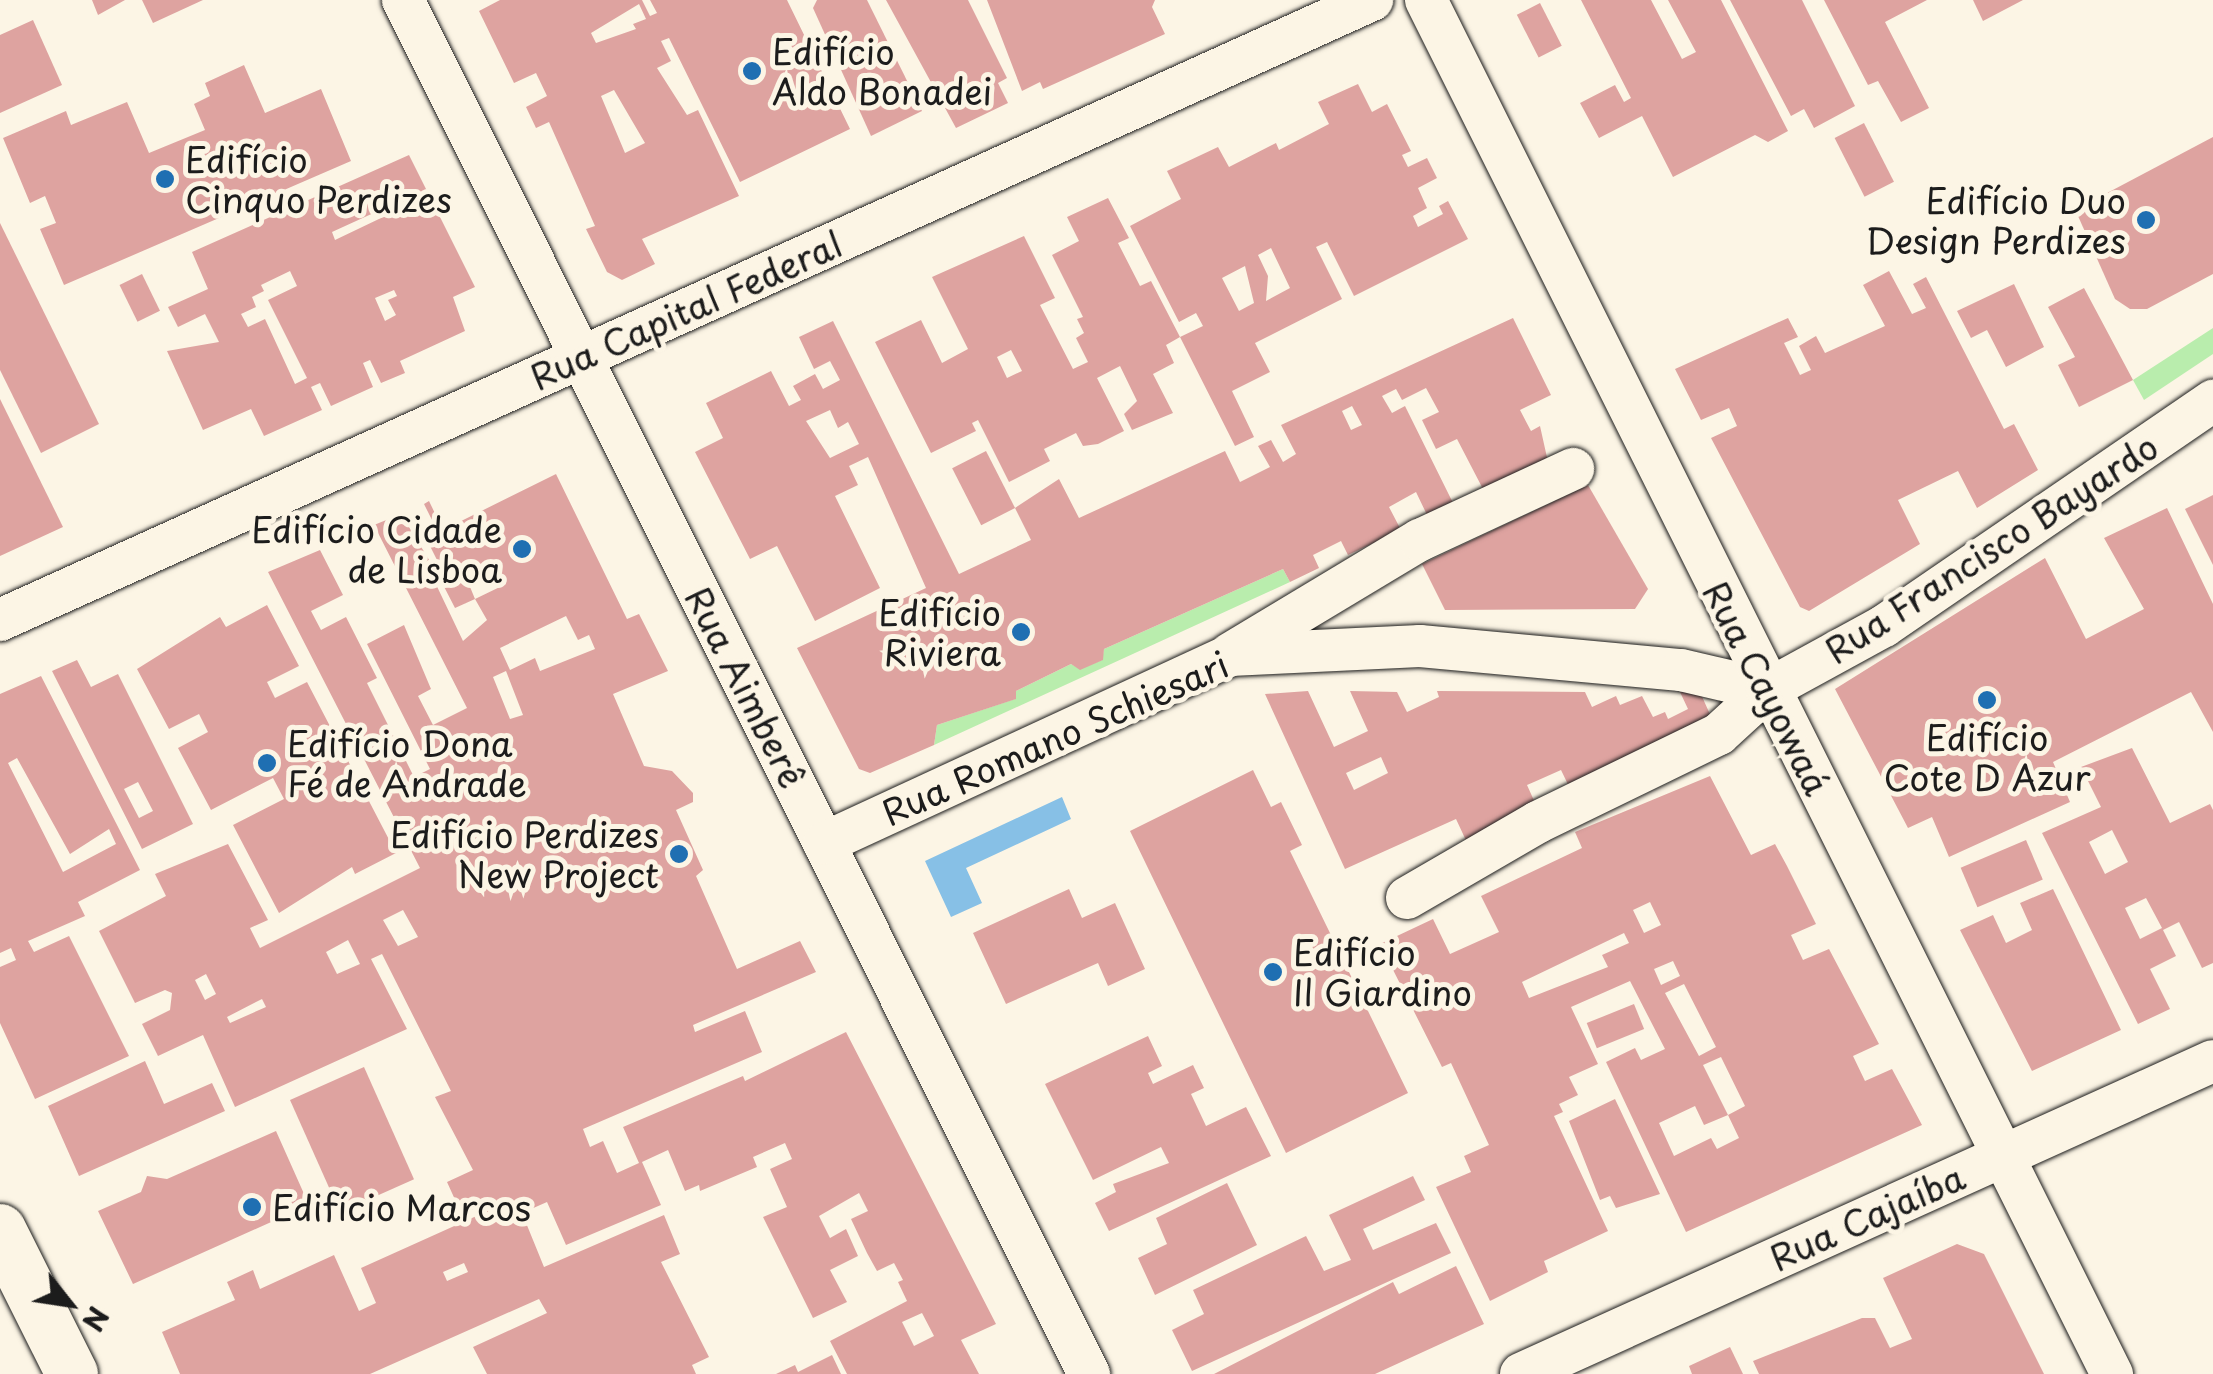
<!DOCTYPE html>
<html>
<head>
<meta charset="utf-8">
<style>
  body { margin:0 }
  #map { position:relative; width:2213px; height:1374px; overflow:hidden; background:#fcf5e5; font-family:"Playpen Sans",sans-serif }
  div>[style] { position:absolute }
  .green>* { inset:0; background:#b9edad }
  .water>* { inset:0; background:#87c0e6 }
  .building>* { inset:0; background:#dea3a0; transform-origin:0 0 }
  .roads { filter:drop-shadow(0 0 2px #1c1c1c) drop-shadow(0 0 2px #1c1c1c) }
  .minor>* { height:42px; margin:-21px; padding:0 21px; transform-origin:21px; border-radius:21px; background:#fcf5e5 }
  .tertiary>* { height:52px; margin:-26px; padding:0 26px; transform-origin:26px; border-radius:26px; background:#fcf5e5 }
  .dots>* { width:28px; height:28px; translate:-50% -50%; box-sizing:border-box; border:5px solid #fcf5e5; border-radius:50% }
  span { translate:-50% -50%; white-space:nowrap; text-align:center; line-height:1.15; -webkit-text-stroke:10px #fcf5e5; paint-order:stroke }
  .poi-label { font-size:35px; color:#1c1c1c }
  .left { translate:0 -50%; text-align:left }
  .right { translate:-100% -50%; text-align:right }
  .street-label { font-size:35px; color:#1c1c1c }
  .north { position:absolute; left:20px; top:1254px; width:100px; height:100px; -webkit-text-stroke:8px #fcf5e5; paint-order:stroke; rotate:120deg; font-size:28px; font-weight:700; line-height:40px; text-align:center; color:#1c1c1c }
  .north::after { content:''; display:block; margin:auto; width:35px; height:45px; background:#1c1c1c; clip-path:polygon(50% 0,100% 100%,50% 72%,0 100%) }
</style>
</head>
<body>
<div id="map">
  <div class="green">
    <div style="clip-path:polygon(2213px 328px,2213px 354px,2144px 400px,2133px 380px)"></div>
    <div style="clip-path:polygon(1283px 569px,1290px 582px,934px 745px,937px 725px,1015px 699px,1016px 691px,1071px 664px,1080px 669px,1102px 660px,1104px 649px)"></div>
  </div>
  <div class="water">
    <div style="clip-path:polygon(1062px 797px,1071px 819px,966px 868px,982px 903px,951px 917px,925px 861px)"></div>
  </div>
  <div class="building">
    <div style="clip-path:polygon(92px 0,125px 0,98px 15px)"></div>
    <div style="clip-path:polygon(142px 0,203px 0,153px 23px)"></div>
    <div style="clip-path:polygon(evenodd,500px 0,642px 0,650px 16px,657px 13px,650px 0,787px 0,850px 129px,740px 182px,669px 38px,661px 41px,671px 61px,657px 68px,687px 115px,698px 110px,739px 196px,642px 239px,655px 264px,622px 280px,607px 272px,586px 229px,595px 226px,549px 122px,536px 128px,526px 107px,547px 96px,536px 73px,514px 83px,479px 11px,500px 0,639px 4px,646px 19px,633px 24px,636px 29px,596px 43px,591px 33px,639px 4px,500px 0,614px 90px,645px 143px,625px 153px,601px 96px,614px 90px)"></div>
    <div style="clip-path:polygon(817px 0,867px 0,922px 111px,871px 136px,813px 8px)"></div>
    <div style="clip-path:polygon(886px 0,968px 0,1007px 78px,998px 83px,1008px 103px,956px 128px)"></div>
    <div style="clip-path:polygon(987px 0,1155px 0,1152px 7px,1165px 34px,1043px 89px,1040px 82px,1022px 91px)"></div>
    <div style="clip-path:polygon(1581px 0,1651px 0,1682px 59px,1696px 52px,1668px 0,1721px 0,1788px 131px,1768px 142px,1755px 135px,1673px 177px,1642px 116px,1599px 138px,1580px 103px,1615px 85px,1624px 102px,1631px 98px)"></div>
    <div style="clip-path:polygon(1730px 0,1802px 0,1855px 106px,1814px 128px,1804px 109px,1791px 116px)"></div>
    <div style="clip-path:polygon(1824px 0,1927px 0,1885px 22px,1929px 108px,1901px 122px,1878px 81px,1868px 85px)"></div>
    <div style="clip-path:polygon(1973px 0,2023px 0,1983px 21px)"></div>
    <div style="left:1540px;top:3px;width:48px;height:26px;rotate:63deg"></div>
    <div style="clip-path:polygon(33px 20px,62px 85px,0 113px,0 35px)"></div>
    <div style="clip-path:polygon(244px 65px,265px 113px,321px 89px,351px 161px,64px 285px,40px 229px,56px 223px,45px 196px,30px 203px,3px 138px,66px 111px,71px 125px,127px 102px,149px 153px,205px 130px,194px 104px,210px 96px,205px 83px)"></div>
    <div style="clip-path:polygon(evenodd,1358px 84px,1372px 112px,1387px 104px,1411px 151px,1402px 155px,1408px 167px,1427px 158px,1437px 178px,1418px 188px,1427px 208px,1413px 216px,1418px 227px,1443px 214px,1439px 206px,1448px 201px,1468px 239px,1354px 296px,1327px 242px,1316px 247px,1342px 299px,1255px 343px,1270px 372px,1232px 391px,1254px 437px,1235px 446px,1180px 337px,1203px 326px,1196px 313px,1179px 322px,1130px 226px,1181px 199px,1167px 171px,1218px 147px,1229px 167px,1276px 143px,1279px 150px,1329px 124px,1318px 102px,1358px 84px,1271px 248px,1290px 288px,1266px 301px,1268px 276px,1258px 255px,1271px 248px,1358px 84px,1245px 266px,1254px 303px,1239px 311px,1222px 278px,1245px 266px)"></div>
    <div style="left:1864px;top:123px;width:66px;height:33px;rotate:63deg"></div>
    <div style="clip-path:polygon(2213px 137px,2213px 274px,2147px 309px,2130px 309px,2115px 299px,2078px 216px,2092px 201px)"></div>
    <div style="clip-path:polygon(evenodd,409px 155px,475px 287px,453px 297px,465px 331px,400px 361px,405px 373px,381px 383px,370px 360px,363px 363px,373px 387px,331px 406px,320px 383px,311px 387px,322px 410px,264px 436px,251px 409px,203px 430px,167px 351px,219px 342px,205px 314px,178px 327px,168px 307px,208px 289px,192px 252px,409px 155px,378px 211px,381px 218px,335px 240px,332px 232px,378px 211px,409px 155px,290px 271px,297px 286px,268px 300px,307px 378px,295px 384px,265px 319px,248px 327px,241px 314px,256px 307px,252px 297px,264px 291px,261px 285px,290px 271px,409px 155px,394px 290px,397px 296px,388px 300px,396px 315px,385px 321px,375px 298px,394px 290px)"></div>
    <div style="clip-path:polygon(evenodd,1108px 198px,1129px 238px,1118px 243px,1140px 286px,1151px 281px,1180px 337px,1166px 345px,1174px 363px,1153px 374px,1173px 413px,1132px 430px,1124px 414px,1137px 401px,1120px 366px,1097px 378px,1124px 431px,1098px 444px,1083px 446px,1076px 433px,1044px 449px,1050px 461px,1009px 482px,978px 420px,972px 423px,976px 431px,931px 453px,875px 342px,921px 320px,942px 363px,968px 349px,932px 277px,1024px 236px,1055px 298px,1040px 305px,1073px 369px,1088px 362px,1076px 338px,1084px 333px,1077px 319px,1083px 317px,1052px 255px,1079px 241px,1067px 217px,1108px 198px,1011px 350px,1022px 371px,1007px 378px,997px 357px,1011px 350px)"></div>
    <div style="clip-path:polygon(0 223px,99px 424px,41px 453px,0 370px)"></div>
    <div style="clip-path:polygon(1889px 271px,1912px 314px,1926px 308px,1913px 284px,1926px 277px,2004px 429px,2014px 424px,2038px 470px,1977px 508px,1958px 471px,1898px 500px,1920px 544px,1809px 611px,1800px 607px,1711px 438px,1737px 426px,1729px 408px,1701px 420px,1675px 369px,1788px 318px,1798px 337px,1784px 343px,1800px 375px,1811px 370px,1799px 346px,1816px 336px,1825px 353px,1885px 326px,1863px 285px)"></div>
    <div style="left:142px;top:274px;width:41px;height:25px;rotate:64deg"></div>
    <div style="clip-path:polygon(2014px 284px,2044px 347px,2006px 367px,1987px 330px,1971px 338px,1957px 311px)"></div>
    <div style="clip-path:polygon(2084px 288px,2133px 380px,2079px 407px,2058px 365px,2075px 357px,2048px 307px)"></div>
    <div style="clip-path:polygon(evenodd,1513px 318px,1551px 395px,1520px 410px,1531px 431px,1540px 426px,1548px 462px,1484px 491px,1457px 439px,1436px 449px,1422px 420px,1439px 412px,1426px 388px,1402px 400px,1396px 389px,1382px 396px,1392px 413px,1405px 406px,1454px 505px,1428px 517px,1416px 492px,1389px 507px,1401px 530px,1348px 555px,1341px 541px,1313px 555px,1319px 568px,1290px 582px,1283px 569px,1104px 649px,1103px 660px,1080px 670px,1071px 664px,1016px 691px,1016px 699px,937px 725px,934px 745px,870px 773px,859px 769px,797px 648px,926px 588px,868px 457px,849px 466px,858px 485px,835px 496px,880px 588px,815px 621px,777px 546px,750px 559px,695px 452px,723px 438px,706px 403px,771px 371px,789px 406px,801px 400px,793px 386px,815px 374px,823px 389px,840px 380px,830px 361px,814px 369px,799px 337px,833px 321px,959px 574px,1031px 540px,1015px 508px,1059px 479px,1079px 518px,1225px 451px,1240px 482px,1270px 467px,1258px 446px,1271px 440px,1283px 462px,1296px 454px,1281px 425px,1513px 318px,1352px 406px,1362px 425px,1351px 430px,1342px 411px,1352px 406px,1513px 318px,830px 410px,838px 428px,848px 422px,859px 444px,830px 458px,806px 421px,830px 410px)"></div>
    <div style="clip-path:polygon(0 399px,63px 527px,0 556px)"></div>
    <div style="left:986px;top:451px;width:64px;height:38px;rotate:63deg"></div>
    <div style="clip-path:polygon(evenodd,556px 474px,627px 619px,639px 614px,668px 671px,613px 694px,644px 766px,672px 771px,693px 793px,693px 802px,676px 810px,703px 870px,696px 876px,737px 969px,800px 941px,816px 972px,693px 1025px,695px 1032px,745px 1011px,762px 1052px,583px 1129px,590px 1147px,603px 1141px,617px 1173px,639px 1163px,623px 1127px,743px 1076px,745px 1081px,846px 1032px,996px 1324px,961px 1340px,979px 1374px,847px 1374px,830px 1341px,907px 1301px,898px 1282px,903px 1280px,894px 1263px,877px 1271px,867px 1253px,851px 1219px,868px 1211px,859px 1193px,819px 1216px,830px 1238px,846px 1229px,858px 1256px,830px 1270px,847px 1302px,813px 1318px,763px 1217px,787px 1207px,770px 1169px,792px 1159px,785px 1143px,753px 1157px,757px 1167px,700px 1191px,699px 1185px,685px 1191px,668px 1150px,642px 1162px,661px 1205px,566px 1245px,547px 1202px,522px 1213px,544px 1267px,664px 1215px,680px 1254px,661px 1262px,709px 1357px,692px 1365px,696px 1374px,487px 1374px,473px 1347px,547px 1313px,539px 1299px,370px 1374px,180px 1374px,162px 1332px,235px 1300px,227px 1282px,253px 1270px,260px 1289px,334px 1255px,359px 1311px,376px 1303px,361px 1268px,492px 1209px,489px 1203px,462px 1215px,447px 1182px,473px 1170px,435px 1097px,451px 1091px,382px 954px,371px 959px,407px 1029px,235px 1107px,203px 1035px,158px 1056px,142px 1024px,170px 1010px,172px 993px,165px 990px,135px 1003px,99px 931px,166px 896px,155px 874px,228px 844px,268px 920px,250px 928px,260px 948px,420px 868px,268px 572px,320px 550px,343px 595px,311px 611px,321px 630px,346px 617px,377px 678px,367px 683px,414px 777px,430px 769px,367px 644px,404px 625px,431px 689px,418px 696px,433px 725px,467px 708px,374px 525px,401px 514px,431px 563px,437px 560px,429px 544px,433px 522px,424px 504px,429px 501px,443px 530px,556px 474px,498px 567px,506px 584px,475px 599px,468px 582px,498px 567px,556px 474px,437px 573px,455px 608px,475px 599px,487px 620px,463px 641px,432px 576px,437px 573px,556px 474px,566px 616px,578px 640px,589px 635px,595px 649px,540px 671px,535px 658px,510px 670px,500px 648px,566px 616px,556px 474px,506px 671px,523px 715px,510px 719px,493px 677px,506px 671px,556px 474px,403px 910px,418px 937px,398px 946px,383px 920px,403px 910px,556px 474px,348px 940px,360px 964px,337px 974px,326px 952px,348px 940px,556px 474px,206px 974px,216px 994px,205px 1000px,195px 980px,206px 974px,556px 474px,262px 999px,266px 1007px,230px 1023px,227px 1017px,262px 999px,556px 474px,464px 1263px,468px 1272px,447px 1281px,443px 1272px,464px 1263px,556px 474px,922px 1313px,934px 1336px,914px 1346px,902px 1322px,922px 1313px)"></div>
    <div style="clip-path:polygon(1588px 485px,1648px 589px,1635px 609px,1445px 610px,1422px 564px)"></div>
    <div style="clip-path:polygon(2213px 495px,2213px 565px,2185px 509px)"></div>
    <div style="clip-path:polygon(2167px 508px,2213px 604px,2213px 732px,2191px 692px,2053px 762px,2070px 802px,1949px 857px,1932px 817px,1908px 828px,1835px 689px,2045px 558px,2086px 639px,2144px 609px,2104px 538px)"></div>
    <div style="clip-path:polygon(267px 605px,299px 666px,267px 682px,275px 698px,307px 682px,396px 853px,355px 874px,352px 867px,279px 913px,233px 825px,284px 799px,273px 778px,211px 810px,178px 748px,208px 732px,199px 714px,169px 729px,137px 669px,220px 617px,226px 627px)"></div>
    <div style="clip-path:polygon(evenodd,77px 660px,91px 687px,118px 674px,193px 824px,142px 849px,52px 671px,77px 660px,138px 782px,153px 811px,139px 818px,124px 789px,138px 782px)"></div>
    <div style="clip-path:polygon(evenodd,41px 676px,140px 870px,78px 902px,85px 916px,28px 941px,34px 952px,69px 936px,129px 1056px,35px 1099px,0 1023px,0 967px,16px 960px,11px 948px,0 953px,0 694px,41px 676px,17px 758px,70px 854px,109px 829px,116px 844px,63px 872px,8px 763px,17px 758px)"></div>
    <div style="clip-path:polygon(evenodd,1308px 691px,1334px 747px,1368px 731px,1350px 691px,1397px 692px,1407px 712px,1439px 697px,1437px 691px,1585px 692px,1592px 707px,1616px 696px,1620px 705px,1642px 696px,1653px 717px,1665px 712px,1668px 719px,1688px 709px,1680px 692px,1700px 692px,1717px 730px,1575px 799px,1561px 770px,1534px 782px,1527px 785px,1541px 816px,1470px 849px,1456px 819px,1345px 869px,1265px 694px,1308px 691px,1381px 757px,1388px 773px,1354px 790px,1346px 773px,1381px 757px)"></div>
    <div style="clip-path:polygon(evenodd,2132px 748px,2170px 823px,2210px 804px,2213px 810px,2213px 963px,2202px 968px,2179px 922px,2163px 930px,2176px 956px,2150px 969px,2170px 1009px,2138px 1024px,2042px 833px,2101px 807px,2081px 767px,2132px 748px,2112px 830px,2128px 862px,2105px 874px,2089px 842px,2112px 830px,2132px 748px,2146px 898px,2162px 928px,2140px 939px,2125px 908px,2146px 898px)"></div>
    <div style="clip-path:polygon(1253px 770px,1271px 807px,1281px 802px,1302px 845px,1290px 851px,1408px 1093px,1286px 1153px,1130px 831px)"></div>
    <div style="clip-path:polygon(evenodd,1710px 776px,1751px 855px,1775px 844px,1787px 866px,1816px 924px,1791px 935px,1803px 960px,1829px 949px,1879px 1044px,1853px 1056px,1865px 1081px,1892px 1069px,1922px 1125px,1686px 1232px,1606px 1062px,1635px 1048px,1641px 1060px,1665px 1049px,1630px 981px,1571px 1007px,1598px 1064px,1569px 1077px,1578px 1095px,1559px 1104px,1563px 1112px,1554px 1116px,1608px 1231px,1544px 1261px,1548px 1272px,1490px 1301px,1436px 1187px,1471px 1172px,1464px 1156px,1489px 1145px,1451px 1063px,1442px 1067px,1380px 944px,1433px 919px,1450px 954px,1499px 932px,1481px 896px,1582px 848px,1575px 832px,1710px 776px,1650px 902px,1661px 925px,1644px 933px,1633px 910px,1650px 902px,1710px 776px,1624px 933px,1629px 943px,1602px 955px,1608px 967px,1529px 998px,1522px 982px,1624px 933px,1710px 776px,1673px 961px,1680px 976px,1661px 985px,1654px 969px,1673px 961px,1710px 776px,1684px 984px,1716px 1047px,1699px 1056px,1665px 993px,1684px 984px,1710px 776px,1721px 1057px,1745px 1106px,1728px 1115px,1739px 1138px,1717px 1149px,1711px 1138px,1674px 1156px,1659px 1123px,1695px 1106px,1704px 1125px,1728px 1115px,1703px 1065px,1721px 1057px)"></div>
    <div style="left:2026px;top:840px;width:43px;height:71px;rotate:67deg"></div>
    <div style="clip-path:polygon(1069px 889px,1082px 918px,1115px 903px,1145px 969px,1108px 986px,1098px 963px,1006px 1004px,973px 933px)"></div>
    <div style="clip-path:polygon(2053px 889px,2121px 1030px,2032px 1071px,1960px 930px,1993px 915px,2006px 943px,2032px 930px,2020px 903px)"></div>
    <div style="left:1634px;top:1004px;width:27px;height:51px;rotate:68deg"></div>
    <div style="clip-path:polygon(1148px 1036px,1162px 1066px,1148px 1073px,1153px 1084px,1193px 1065px,1204px 1088px,1191px 1094px,1206px 1126px,1246px 1107px,1271px 1156px,1109px 1231px,1095px 1203px,1116px 1192px,1113px 1184px,1169px 1163px,1161px 1147px,1093px 1180px,1045px 1084px)"></div>
    <div style="clip-path:polygon(145px 1061px,164px 1104px,212px 1083px,225px 1111px,79px 1176px,48px 1106px)"></div>
    <div style="left:364px;top:1067px;width:123px;height:81px;rotate:66deg"></div>
    <div style="clip-path:polygon(1615px 1099px,1660px 1194px,1616px 1208px,1610px 1196px,1600px 1200px,1569px 1121px)"></div>
    <div style="clip-path:polygon(276px 1131px,309px 1205px,133px 1284px,98px 1211px,141px 1192px,147px 1176px,167px 1179px)"></div>
    <div style="clip-path:polygon(1413px 1176px,1425px 1200px,1363px 1229px,1373px 1250px,1436px 1223px,1451px 1253px,1192px 1371px,1172px 1330px,1204px 1314px,1193px 1290px,1306px 1236px,1324px 1271px,1351px 1260px,1329px 1215px)"></div>
    <div style="clip-path:polygon(1227px 1183px,1257px 1245px,1155px 1295px,1138px 1258px,1167px 1244px,1156px 1218px)"></div>
    <div style="clip-path:polygon(1957px 1244px,1984px 1254px,2044px 1374px,1759px 1374px,1753px 1361px,1862px 1318px,1875px 1318px,1890px 1348px,1912px 1339px,1883px 1278px)"></div>
    <div style="clip-path:polygon(1456px 1266px,1484px 1324px,1375px 1374px,1214px 1374px,1393px 1282px,1399px 1294px)"></div>
    <div style="clip-path:polygon(1730px 1347px,1743px 1374px,1692px 1374px,1689px 1366px)"></div>
    <div style="clip-path:polygon(832px 1355px,841px 1374px,776px 1374px,795px 1365px,798px 1372px)"></div>
  </div>
  <div class="roads">
    <div class="minor">
      <div style="left:403px;top:0;width:1536px;rotate:63.47deg"></div>
      <div style="left:1426px;top:0;width:1536px;rotate:63.47deg"></div>
      <div style="left:0;top:620px;width:1506px;rotate:-24.32deg"></div>
      <div style="left:1230px;top:654px;width:222px;rotate:-31deg"></div>
      <div style="left:1420px;top:540px;width:169px;rotate:-24.9deg"></div>
      <div style="left:824px;top:843px;width:447px;rotate:-24.8deg"></div>
      <div style="left:1230px;top:655px;width:190px;rotate:-2.7deg"></div>
      <div style="left:1420px;top:646px;width:262px;rotate:5.3deg"></div>
      <div style="left:1681px;top:670px;width:88px;rotate:13.1deg"></div>
      <div style="left:1407px;top:898px;width:151px;rotate:-30.1deg"></div>
      <div style="left:1538px;top:822px;width:201px;rotate:-25.9deg"></div>
      <div style="left:1719px;top:734px;width:65px;rotate:-42.5deg"></div>
      <div style="left:1767px;top:690px;width:133px;rotate:-28.7deg"></div>
      <div style="left:1884px;top:626px;width:399px;rotate:-34.4deg"></div>
      <div style="left:1521px;top:1374px;width:759px;rotate:-24.34deg"></div>
    </div>
    <div class="tertiary">
      <div style="left:0;top:1230px;width:161px;rotate:63.4deg"></div>
    </div>
  </div>
  <div class="dots">
    <div style="left:752px;top:71px;background:#1f6fb2"></div>
    <div style="left:165px;top:179px;background:#1f6fb2"></div>
    <div style="left:2146px;top:220px;background:#1f6fb2"></div>
    <div style="left:522px;top:549px;background:#1f6fb2"></div>
    <div style="left:1021px;top:632px;background:#1f6fb2"></div>
    <div style="left:1987px;top:700px;background:#1f6fb2"></div>
    <div style="left:267px;top:763px;background:#1f6fb2"></div>
    <div style="left:679px;top:854px;background:#1f6fb2"></div>
    <div style="left:1273px;top:972px;background:#1f6fb2"></div>
    <div style="left:252px;top:1207px;background:#1f6fb2"></div>
  </div>
  <div class="poi-label">
    <span class="left" style="left:772px;top:71px">Edifício<br>Aldo Bonadei</span>
    <span class="left" style="left:185px;top:179px">Edifício<br>Cinquo Perdizes</span>
    <span class="right" style="left:2126px;top:220px">Edifício Duo<br>Design Perdizes</span>
    <span class="right" style="left:502px;top:549px">Edifício Cidade<br>de Lisboa</span>
    <span class="right" style="left:1001px;top:632px">Edifício<br>Riviera</span>
    <span style="left:1987px;top:757px">Edifício<br>Cote D Azur</span>
    <span class="left" style="left:287px;top:763px">Edifício Dona<br>Fé de Andrade</span>
    <span class="right" style="left:659px;top:854px">Edifício Perdizes<br>New Project</span>
    <span class="left" style="left:1293px;top:972px">Edifício<br>Il Giardino</span>
    <span class="left" style="left:272px;top:1207px">Edifício Marcos</span>
  </div>
  <div class="street-label">
    <span style="left:686px;top:310px;rotate:-24deg">Rua Capital Federal</span>
    <span style="left:1991px;top:548px;rotate:-33deg">Rua Francisco Bayardo</span>
    <span style="left:746px;top:687px;rotate:63deg">Rua Aimberê</span>
    <span style="left:1767px;top:688px;rotate:63deg">Rua Cayowaá</span>
    <span style="left:1055px;top:738px;rotate:-24deg">Rua Romano Schiesari</span>
    <span style="left:1867px;top:1217px;rotate:-24deg">Rua Cajaíba</span>
  </div>
  <div class="north">N</div>
</div>
</body>
</html>
